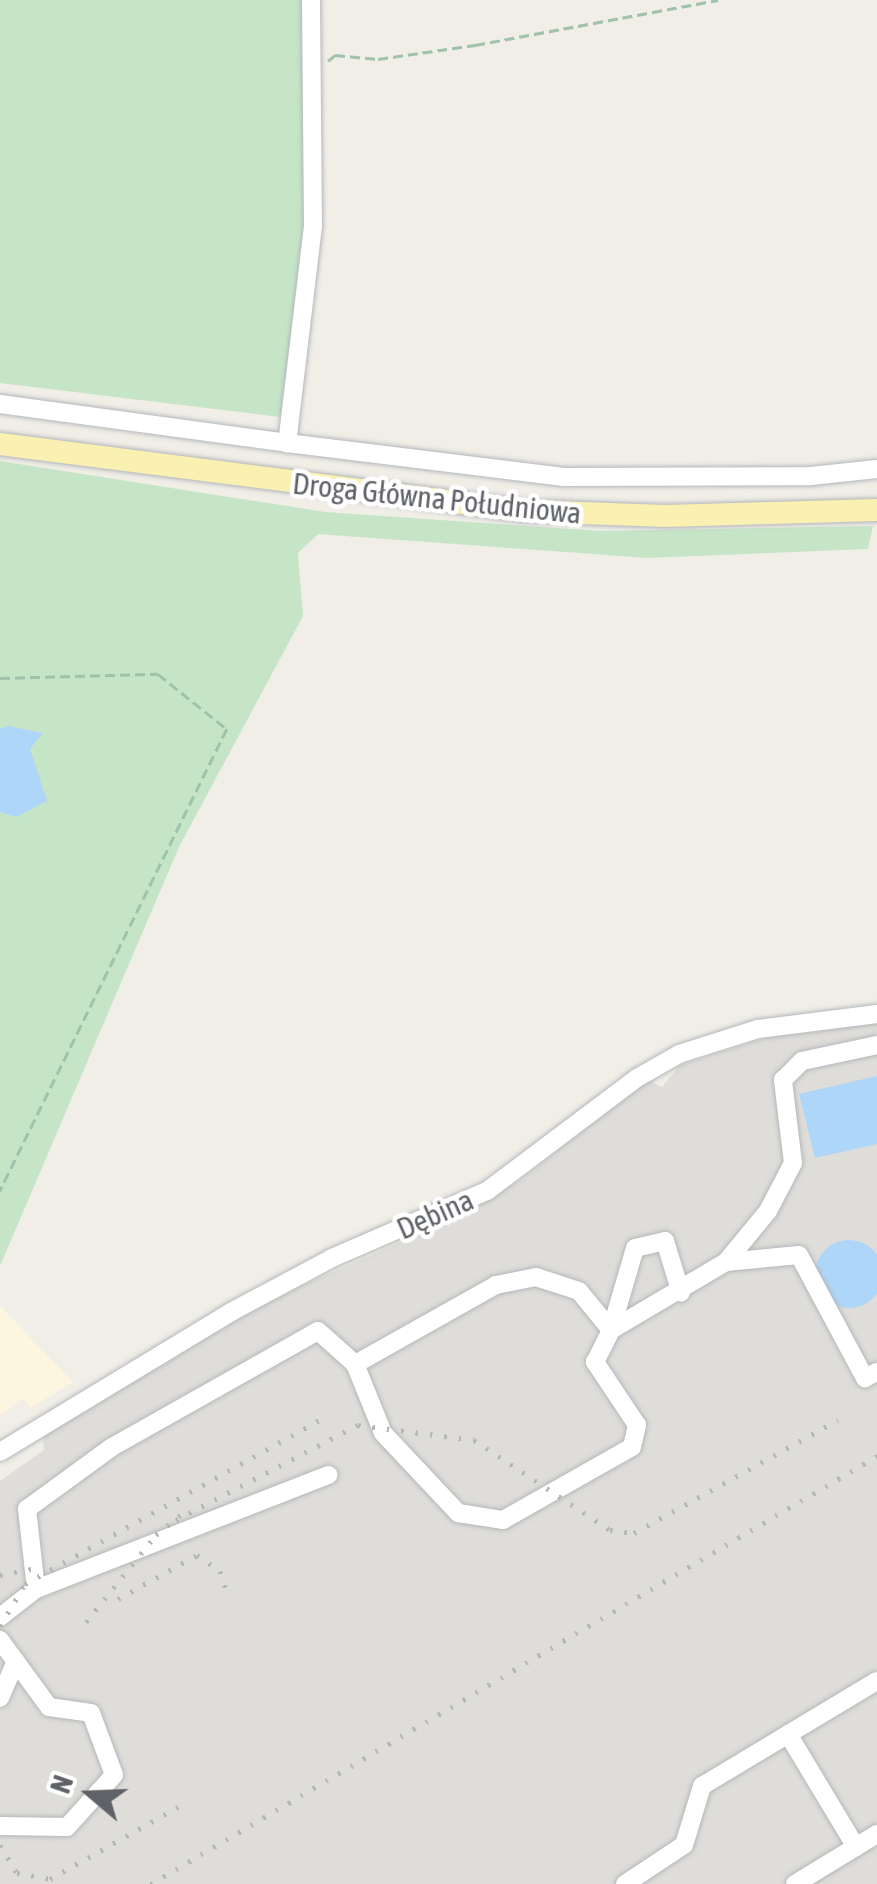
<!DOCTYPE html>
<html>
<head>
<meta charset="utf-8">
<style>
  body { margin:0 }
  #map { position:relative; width:877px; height:1884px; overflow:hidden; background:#f0eee7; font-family:"Asap Condensed",sans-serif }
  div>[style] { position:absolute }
  .commercial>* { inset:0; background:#fcf6e0 }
  .industrial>* { inset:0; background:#dfddd9 }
  .green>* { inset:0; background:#c6e5c7 }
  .water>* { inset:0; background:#aed6f9 }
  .round { border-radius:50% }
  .path>* { height:2.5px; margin-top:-1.25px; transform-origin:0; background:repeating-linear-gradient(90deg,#9ec3aa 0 10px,transparent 0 15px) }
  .roads { filter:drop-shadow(0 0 2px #b4b7bb) drop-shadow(0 0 2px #b4b7bb) }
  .minor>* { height:18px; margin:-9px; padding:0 9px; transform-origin:9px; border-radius:9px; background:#fff }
  .major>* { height:22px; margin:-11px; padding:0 11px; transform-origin:11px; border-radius:11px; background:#faf0b2 }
  .rail>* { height:5px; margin-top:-2.5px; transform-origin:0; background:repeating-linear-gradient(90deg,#b5b6b6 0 2.5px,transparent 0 14.5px) }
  span { translate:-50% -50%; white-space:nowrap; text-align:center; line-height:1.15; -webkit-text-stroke:9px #fff; paint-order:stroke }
  .street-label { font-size:30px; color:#5f6266 }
  .north { position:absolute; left:40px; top:1744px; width:100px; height:100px; -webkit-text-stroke:8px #fff; paint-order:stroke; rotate:289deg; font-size:28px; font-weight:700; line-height:40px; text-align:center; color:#5f6266 }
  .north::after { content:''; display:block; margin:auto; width:35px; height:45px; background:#5f6266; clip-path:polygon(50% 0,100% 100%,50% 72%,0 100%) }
</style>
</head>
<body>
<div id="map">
  <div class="commercial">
    <div style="clip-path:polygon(0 1306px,73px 1382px,31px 1408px,22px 1398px,0 1416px)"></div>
  </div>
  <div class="industrial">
    <div style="clip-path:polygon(877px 1023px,877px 1884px,0 1884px,0 1481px,44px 1450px,43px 1436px,265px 1302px,466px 1213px,519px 1181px,648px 1080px,662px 1087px,680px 1065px,765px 1038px)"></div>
  </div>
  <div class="green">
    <div style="clip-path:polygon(0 0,305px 0,313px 186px,280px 417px,0 383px)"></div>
    <div style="clip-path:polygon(0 461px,325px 512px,600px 531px,873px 526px,868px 549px,647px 558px,318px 534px,298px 553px,303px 616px,179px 847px,0 1266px)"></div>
  </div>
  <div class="water">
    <div style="clip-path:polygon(8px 726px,43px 733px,30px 749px,47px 801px,16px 817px,0 812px,0 729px)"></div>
    <div style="clip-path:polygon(877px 1076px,877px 1144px,815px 1158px,799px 1094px)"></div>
    <div class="round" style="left:815px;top:1240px;width:68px;height:68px"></div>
  </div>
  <div class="path">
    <div style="left:328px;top:61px;width:9px;rotate:-41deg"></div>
    <div style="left:335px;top:55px;width:43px;rotate:5.3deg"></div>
    <div style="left:378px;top:59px;width:98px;rotate:-8.2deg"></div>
    <div style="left:475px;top:45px;width:247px;rotate:-10.5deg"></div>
    <div style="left:0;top:678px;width:158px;rotate:-1.5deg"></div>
    <div style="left:158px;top:674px;width:88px;rotate:38.6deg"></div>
    <div style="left:227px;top:729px;width:515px;rotate:116.17deg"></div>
  </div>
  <div class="roads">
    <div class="minor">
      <div style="left:311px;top:0;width:226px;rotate:89.5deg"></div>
      <div style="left:313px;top:226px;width:219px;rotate:96.8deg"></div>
      <div style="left:287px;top:443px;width:279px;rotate:7deg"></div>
      <div style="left:564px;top:477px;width:247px;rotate:-0.2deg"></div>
      <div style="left:811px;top:476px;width:66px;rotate:-6.1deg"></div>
      <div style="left:0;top:404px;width:290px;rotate:7.7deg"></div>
      <div style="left:726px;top:1262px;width:73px;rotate:-5.5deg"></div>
      <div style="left:799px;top:1255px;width:140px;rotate:61.8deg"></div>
      <div style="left:865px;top:1378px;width:13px;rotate:-27deg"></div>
      <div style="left:611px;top:1330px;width:134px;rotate:-30.6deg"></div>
      <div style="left:726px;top:1262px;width:66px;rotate:-50.5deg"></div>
      <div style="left:768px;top:1211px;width:54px;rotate:-62.5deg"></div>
      <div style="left:793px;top:1163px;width:84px;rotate:-96.9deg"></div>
      <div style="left:783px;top:1080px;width:27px;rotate:-45deg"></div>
      <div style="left:802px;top:1061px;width:77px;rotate:-12deg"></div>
      <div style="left:611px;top:1330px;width:85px;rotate:-73.7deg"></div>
      <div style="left:635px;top:1248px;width:31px;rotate:-13deg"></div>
      <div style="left:665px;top:1241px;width:54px;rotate:72.9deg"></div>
      <div style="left:0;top:1452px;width:270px;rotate:-31.2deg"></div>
      <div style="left:231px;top:1312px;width:115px;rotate:-28.1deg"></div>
      <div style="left:332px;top:1258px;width:169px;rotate:-23.4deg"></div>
      <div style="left:487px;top:1191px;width:188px;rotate:-37deg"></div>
      <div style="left:637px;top:1078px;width:48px;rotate:-29.7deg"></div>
      <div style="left:679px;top:1054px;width:83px;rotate:-17.6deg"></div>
      <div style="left:758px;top:1029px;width:120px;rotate:-7.2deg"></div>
      <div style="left:36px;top:1589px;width:314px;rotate:-21.3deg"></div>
      <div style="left:0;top:1617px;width:46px;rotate:-37.9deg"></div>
      <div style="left:36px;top:1589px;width:81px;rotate:-96.4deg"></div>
      <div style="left:27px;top:1509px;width:105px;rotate:-36.1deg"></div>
      <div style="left:112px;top:1447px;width:236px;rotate:-29.4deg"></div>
      <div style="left:318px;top:1331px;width:50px;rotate:41.7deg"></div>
      <div style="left:355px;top:1364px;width:74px;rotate:67.9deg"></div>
      <div style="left:383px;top:1433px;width:110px;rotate:46.8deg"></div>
      <div style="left:458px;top:1513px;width:46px;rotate:8.8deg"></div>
      <div style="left:503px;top:1520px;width:148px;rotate:-29.5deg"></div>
      <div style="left:632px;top:1447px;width:23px;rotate:-77deg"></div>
      <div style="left:637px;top:1425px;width:76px;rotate:-123.7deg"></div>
      <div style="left:595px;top:1362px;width:36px;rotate:-63deg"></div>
      <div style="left:611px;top:1330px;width:50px;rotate:-129.4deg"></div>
      <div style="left:579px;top:1291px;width:45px;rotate:-162deg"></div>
      <div style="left:536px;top:1277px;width:41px;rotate:168.7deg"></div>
      <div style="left:496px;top:1285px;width:162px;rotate:150.7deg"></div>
      <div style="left:0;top:1640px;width:83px;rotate:53.8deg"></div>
      <div style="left:49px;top:1707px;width:42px;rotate:8.1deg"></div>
      <div style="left:91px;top:1713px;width:66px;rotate:69.6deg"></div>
      <div style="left:114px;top:1775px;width:70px;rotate:132.1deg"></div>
      <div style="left:67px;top:1827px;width:67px;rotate:-179.1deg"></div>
      <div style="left:0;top:1698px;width:40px;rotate:-66.6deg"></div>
      <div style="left:788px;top:1734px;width:132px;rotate:59deg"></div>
      <div style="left:625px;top:1884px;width:71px;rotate:-33.5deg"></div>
      <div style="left:684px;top:1845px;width:62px;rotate:-73deg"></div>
      <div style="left:702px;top:1786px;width:204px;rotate:-31deg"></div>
      <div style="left:795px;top:1884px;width:96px;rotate:-31.4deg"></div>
    </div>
    <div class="major">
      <div style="left:0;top:444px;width:530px;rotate:7.26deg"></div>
      <div style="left:526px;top:511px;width:139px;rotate:2.1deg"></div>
      <div style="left:665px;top:516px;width:212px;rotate:-1.6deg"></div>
    </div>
  </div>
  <div class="rail">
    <div style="left:176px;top:1520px;width:205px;rotate:-27.6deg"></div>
    <div style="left:358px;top:1425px;width:117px;rotate:7.4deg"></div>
    <div style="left:474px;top:1440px;width:163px;rotate:33.5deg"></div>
    <div style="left:610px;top:1530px;width:24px;rotate:7deg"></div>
    <div style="left:634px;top:1533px;width:233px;rotate:-29deg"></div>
    <div style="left:0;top:1575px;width:42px;rotate:-11deg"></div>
    <div style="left:118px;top:1599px;width:90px;rotate:-29.1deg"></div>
    <div style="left:197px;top:1555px;width:28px;rotate:35deg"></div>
    <div style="left:220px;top:1571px;width:29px;rotate:72deg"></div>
    <div style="left:86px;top:1622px;width:112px;rotate:-51.2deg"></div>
    <div style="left:156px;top:1535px;width:35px;rotate:-39deg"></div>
    <div style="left:0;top:1626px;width:49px;rotate:-59.2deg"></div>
    <div style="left:25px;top:1584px;width:340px;rotate:-29.1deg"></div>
    <div style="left:0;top:1845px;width:33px;rotate:59deg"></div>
    <div style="left:17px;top:1873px;width:34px;rotate:10deg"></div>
    <div style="left:50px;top:1879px;width:147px;rotate:-29.4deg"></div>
    <div style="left:151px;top:1884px;width:843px;rotate:-30.52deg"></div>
  </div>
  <div class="street-label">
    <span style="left:437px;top:498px;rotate:6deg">Droga Główna Południowa</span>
    <span style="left:435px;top:1214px;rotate:-24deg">Dębina</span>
  </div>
  <div class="north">N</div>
</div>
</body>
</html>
